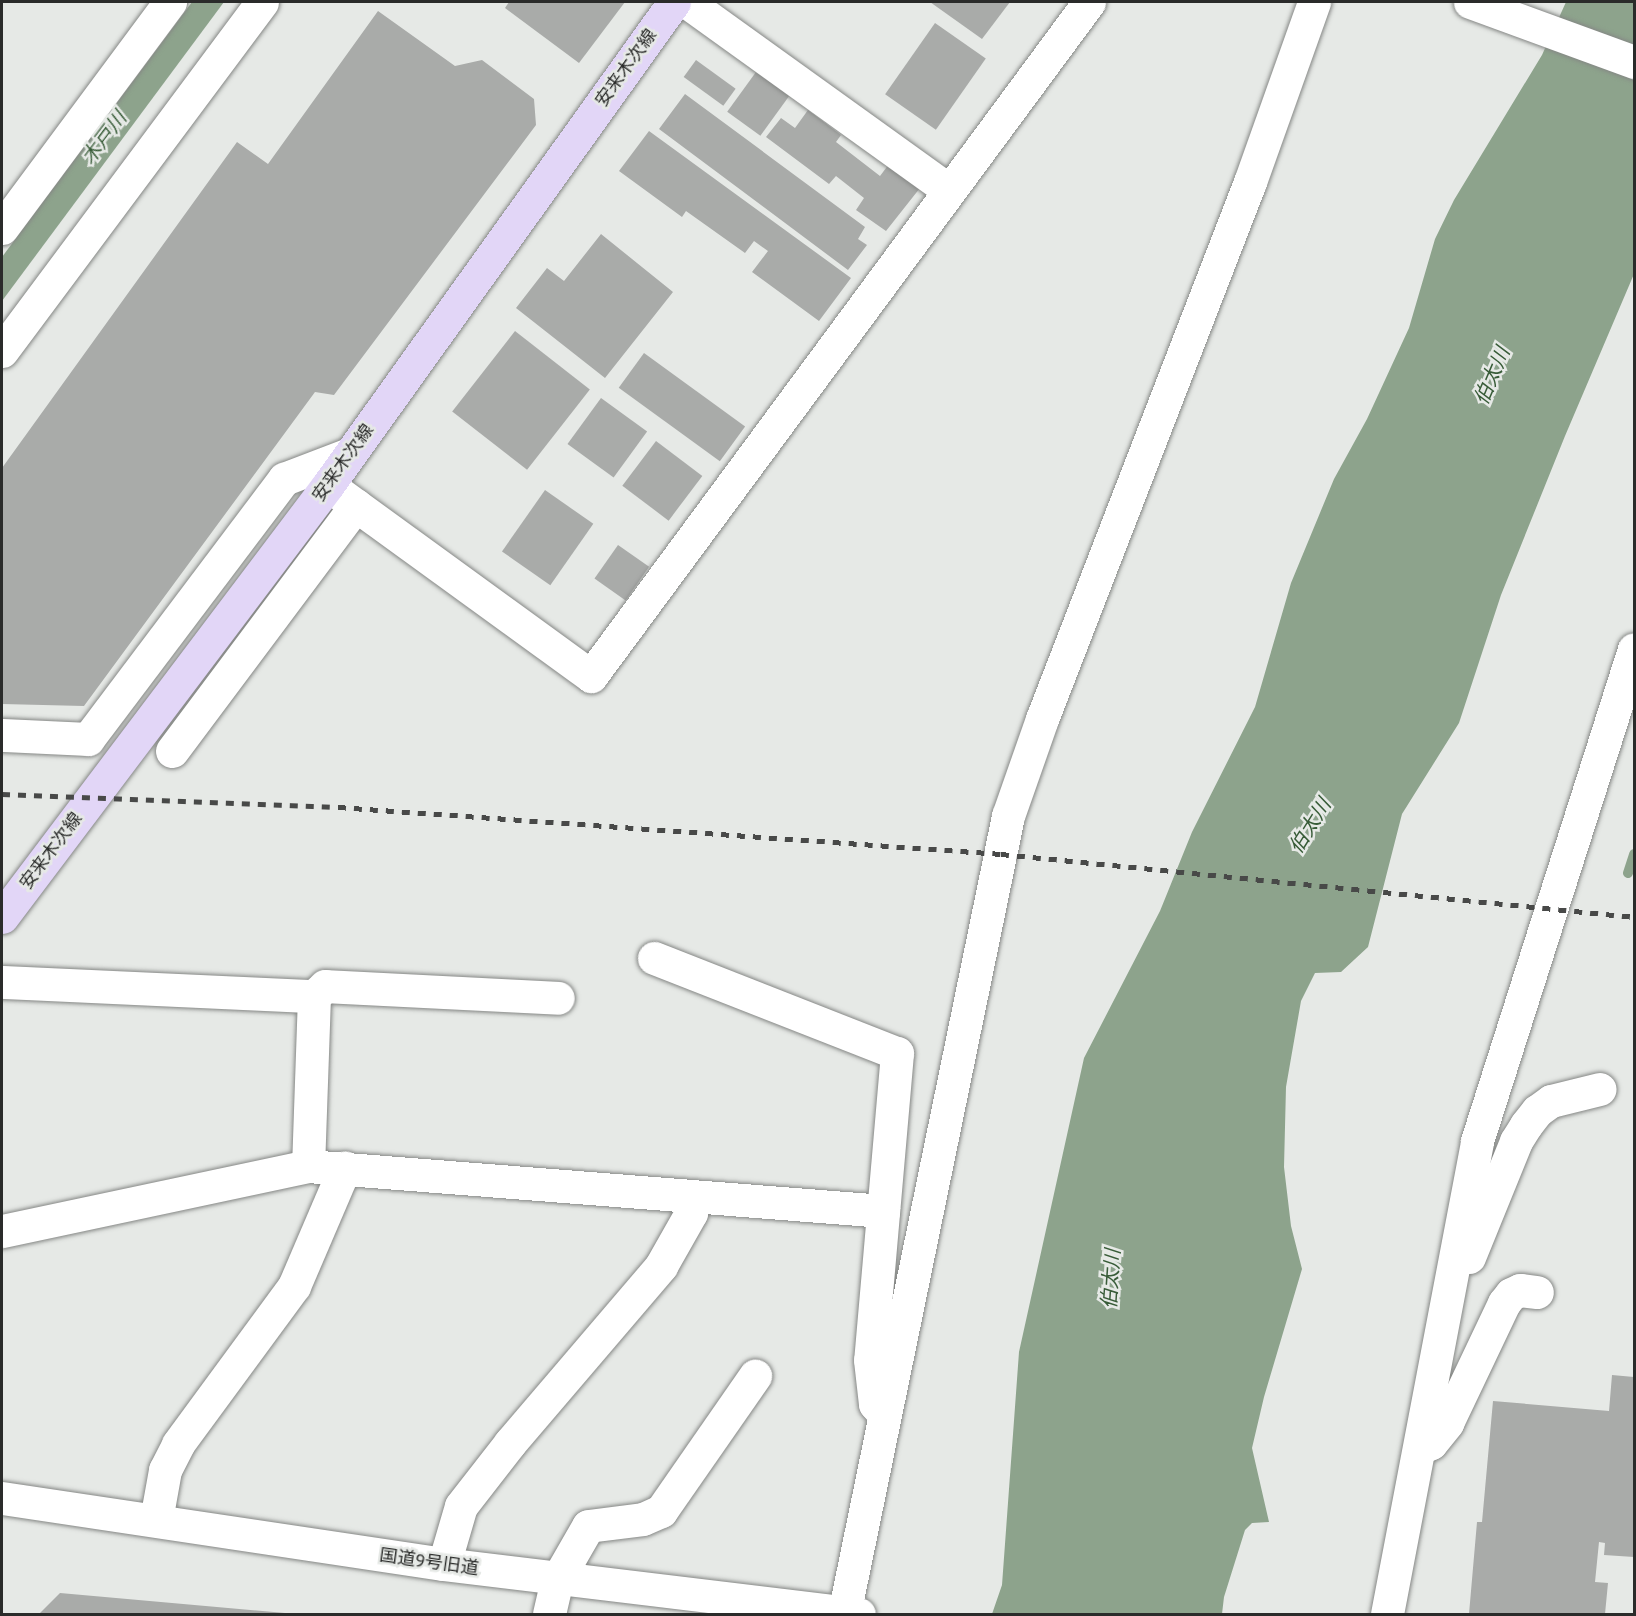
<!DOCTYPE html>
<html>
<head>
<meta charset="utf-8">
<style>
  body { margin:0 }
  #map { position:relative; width:1636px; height:1616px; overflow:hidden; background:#e6e9e6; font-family:"PT Sans","Noto Sans JP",sans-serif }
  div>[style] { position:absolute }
  .water>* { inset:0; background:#8da38c }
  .stream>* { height:10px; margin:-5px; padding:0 5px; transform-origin:5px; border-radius:5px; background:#8da38c }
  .building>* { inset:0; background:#a9aba9; transform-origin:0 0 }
  .roads { filter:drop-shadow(0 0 2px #858785) drop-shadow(0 0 2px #858785) }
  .minor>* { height:33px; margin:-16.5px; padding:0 16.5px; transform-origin:16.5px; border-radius:16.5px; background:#fff }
  .major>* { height:33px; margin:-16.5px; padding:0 16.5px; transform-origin:16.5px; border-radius:16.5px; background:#e2d6f7 }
  .rail>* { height:4.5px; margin-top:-2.25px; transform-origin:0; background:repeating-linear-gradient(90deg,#484948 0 8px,transparent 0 16px) }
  span { translate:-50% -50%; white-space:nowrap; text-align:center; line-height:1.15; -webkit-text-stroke:5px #e6e9e6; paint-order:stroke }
  .street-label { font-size:18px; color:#2a2b2a }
  .water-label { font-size:20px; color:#385c38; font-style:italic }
  .frame { position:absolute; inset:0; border:3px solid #2a2b2a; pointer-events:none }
</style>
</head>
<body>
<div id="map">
  <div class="water">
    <div style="clip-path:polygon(192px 2px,224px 2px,2px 301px,2px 257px)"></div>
    <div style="clip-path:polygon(1566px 2px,1634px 2px,1634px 274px,1565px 436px,1501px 595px,1459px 723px,1402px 814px,1368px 947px,1341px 972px,1315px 973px,1301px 1001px,1286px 1087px,1284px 1167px,1291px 1226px,1302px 1269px,1264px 1397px,1252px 1448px,1269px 1522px,1252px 1523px,1245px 1530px,1224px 1597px,1222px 1614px,992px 1614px,1002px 1585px,1019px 1352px,1084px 1058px,1160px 911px,1192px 832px,1255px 707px,1291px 583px,1334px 479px,1367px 419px,1409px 328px,1435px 239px,1454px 200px,1542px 55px)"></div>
  </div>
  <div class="stream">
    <div style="left:1628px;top:873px;width:20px;rotate:-72deg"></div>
  </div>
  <div class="building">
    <div style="clip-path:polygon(509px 2px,625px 2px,579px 63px,505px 8px)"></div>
    <div style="clip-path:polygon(930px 2px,1010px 2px,982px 39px)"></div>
    <div style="clip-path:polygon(378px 11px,455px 66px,482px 60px,534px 99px,536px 125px,334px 395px,315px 392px,84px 706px,2px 704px,2px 468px,237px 142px,268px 164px)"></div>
    <div style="left:935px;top:23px;width:62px;height:87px;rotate:35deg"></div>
    <div style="left:696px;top:60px;width:49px;height:21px;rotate:36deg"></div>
    <div style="left:756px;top:72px;width:41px;height:49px;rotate:36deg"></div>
    <div style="clip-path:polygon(685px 94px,865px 227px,858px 239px,867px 245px,848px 270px,659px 129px)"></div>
    <div style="clip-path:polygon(808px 110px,841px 135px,836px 142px,880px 176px,889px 164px,920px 188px,886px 231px,856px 210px,864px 198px,836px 176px,829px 184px,766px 137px,781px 118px,795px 128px)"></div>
    <div style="clip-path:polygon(649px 131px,851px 278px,819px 321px,752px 272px,768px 251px,754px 241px,745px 253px,686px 211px,682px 217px,619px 171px)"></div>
    <div style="clip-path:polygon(601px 234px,673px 292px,605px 378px,516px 308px,547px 268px,564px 281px)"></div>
    <div style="left:515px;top:331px;width:95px;height:102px;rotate:38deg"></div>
    <div style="left:644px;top:353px;width:125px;height:43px;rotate:36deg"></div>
    <div style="left:601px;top:398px;width:57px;height:57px;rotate:36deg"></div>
    <div style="left:656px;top:441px;width:58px;height:56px;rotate:37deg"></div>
    <div style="left:545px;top:490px;width:59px;height:75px;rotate:35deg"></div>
    <div style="left:618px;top:545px;width:38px;height:41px;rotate:35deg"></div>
    <div style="clip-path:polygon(1612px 1375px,1634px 1377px,1634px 1557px,1604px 1555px,1605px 1543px,1599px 1542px,1595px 1582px,1608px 1583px,1605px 1614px,1469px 1614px,1477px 1522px,1482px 1522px,1493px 1401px,1609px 1411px)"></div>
    <div style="clip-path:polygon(60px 1593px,285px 1613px,285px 1614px,39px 1614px)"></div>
  </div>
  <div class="roads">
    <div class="minor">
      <div style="left:687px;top:2px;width:322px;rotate:35.7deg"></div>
      <div style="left:1470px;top:2px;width:175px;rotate:20.1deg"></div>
      <div style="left:2px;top:228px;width:282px;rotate:-53.4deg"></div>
      <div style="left:2px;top:351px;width:435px;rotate:-53.3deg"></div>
      <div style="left:328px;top:485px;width:325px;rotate:36deg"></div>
      <div style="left:591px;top:676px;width:838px;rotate:-53.54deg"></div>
      <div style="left:2px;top:735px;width:86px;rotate:2.7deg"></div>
      <div style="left:88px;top:739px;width:326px;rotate:-53deg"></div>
      <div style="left:284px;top:479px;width:70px;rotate:-21deg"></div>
      <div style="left:172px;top:751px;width:307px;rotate:-53.2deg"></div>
      <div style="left:654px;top:958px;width:261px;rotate:21.4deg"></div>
      <div style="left:897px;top:1053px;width:308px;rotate:95deg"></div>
      <div style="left:870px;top:1360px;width:44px;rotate:83.5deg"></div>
      <div style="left:875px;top:1404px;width:12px;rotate:48deg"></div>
      <div style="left:2px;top:982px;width:312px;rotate:2.6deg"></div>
      <div style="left:314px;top:996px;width:170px;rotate:92deg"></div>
      <div style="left:308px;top:1166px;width:313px;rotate:168deg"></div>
      <div style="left:314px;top:996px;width:15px;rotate:-42deg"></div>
      <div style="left:325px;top:986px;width:233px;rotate:2.9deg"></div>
      <div style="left:308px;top:1166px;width:577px;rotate:4.47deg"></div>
      <div style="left:1469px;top:1257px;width:125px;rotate:-67.9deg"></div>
      <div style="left:1516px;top:1141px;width:19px;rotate:-58deg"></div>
      <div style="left:1526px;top:1125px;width:18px;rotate:-52deg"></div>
      <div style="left:1537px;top:1111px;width:17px;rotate:-36deg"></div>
      <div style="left:1551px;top:1101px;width:50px;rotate:-13.8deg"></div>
      <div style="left:1420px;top:1448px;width:12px;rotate:-24deg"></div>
      <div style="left:1431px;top:1443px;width:26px;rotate:-51deg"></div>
      <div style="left:1447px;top:1423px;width:133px;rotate:-64.6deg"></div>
      <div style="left:1504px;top:1303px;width:11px;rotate:-52deg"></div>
      <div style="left:1511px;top:1294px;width:10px;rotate:-24deg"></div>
      <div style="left:1520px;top:1290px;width:17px;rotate:7deg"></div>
      <div style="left:2px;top:1498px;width:447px;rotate:8.5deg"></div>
      <div style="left:444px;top:1564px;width:418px;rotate:6.9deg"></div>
      <div style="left:156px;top:1520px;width:51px;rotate:-79.8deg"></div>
      <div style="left:165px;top:1470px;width:29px;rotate:-63deg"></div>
      <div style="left:178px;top:1444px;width:196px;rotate:-53.7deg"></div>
      <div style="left:294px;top:1286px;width:129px;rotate:-66.8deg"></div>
      <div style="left:444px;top:1564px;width:60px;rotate:-73.7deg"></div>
      <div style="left:461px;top:1506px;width:80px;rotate:-52.1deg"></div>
      <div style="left:510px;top:1443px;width:233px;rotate:-49.5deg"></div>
      <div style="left:661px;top:1266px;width:61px;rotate:-60.5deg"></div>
      <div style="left:691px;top:1213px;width:17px;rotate:-80deg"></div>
      <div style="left:549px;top:1614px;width:35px;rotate:-77deg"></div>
      <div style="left:557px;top:1580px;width:62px;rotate:-60.1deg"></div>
      <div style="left:588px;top:1526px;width:55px;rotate:-7.3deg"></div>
      <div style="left:643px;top:1519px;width:20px;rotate:-24deg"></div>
      <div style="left:661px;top:1511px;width:165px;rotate:-55.2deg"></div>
      <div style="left:844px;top:1614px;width:815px;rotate:-78.39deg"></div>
      <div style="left:1008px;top:816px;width:103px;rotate:-70.7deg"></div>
      <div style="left:1042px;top:719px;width:576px;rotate:-68.83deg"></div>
      <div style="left:1250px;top:182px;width:191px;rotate:-70.4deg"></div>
      <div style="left:1387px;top:1614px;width:481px;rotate:-79.2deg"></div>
      <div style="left:1477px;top:1141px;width:516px;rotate:-72.3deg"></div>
    </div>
    <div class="major">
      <div style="left:2px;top:917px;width:541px;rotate:-52.96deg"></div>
      <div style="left:328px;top:485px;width:594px;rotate:-54.38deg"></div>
    </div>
  </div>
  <div class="rail">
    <div style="left:2px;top:794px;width:336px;rotate:2.2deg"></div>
    <div style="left:338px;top:807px;width:665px;rotate:4.05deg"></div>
    <div style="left:1001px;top:854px;width:636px;rotate:5.68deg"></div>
  </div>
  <div class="street-label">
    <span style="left:626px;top:68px;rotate:-54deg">安来木次線</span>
    <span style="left:343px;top:463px;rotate:-54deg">安来木次線</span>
    <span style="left:51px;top:851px;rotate:-53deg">安来木次線</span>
    <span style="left:429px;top:1562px;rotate:8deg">国道9号旧道</span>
  </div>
  <div class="water-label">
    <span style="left:104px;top:138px;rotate:-53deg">木戸川</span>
    <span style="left:1492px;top:376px;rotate:-67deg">伯太川</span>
    <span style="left:1310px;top:826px;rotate:-58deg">伯太川</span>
    <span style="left:1111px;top:1279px;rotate:-86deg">伯太川</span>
  </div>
  <div class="frame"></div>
</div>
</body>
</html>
